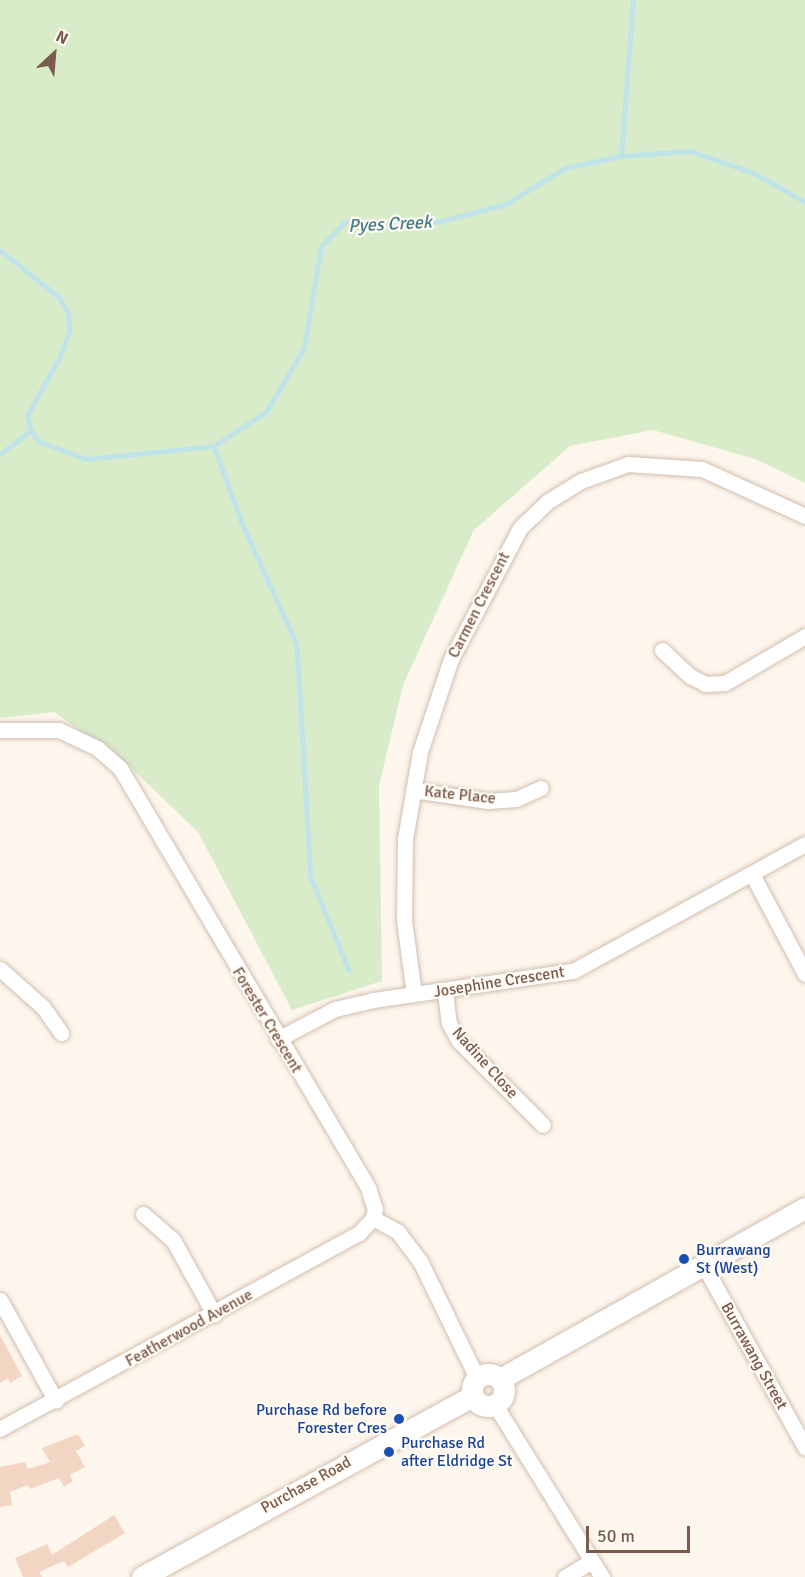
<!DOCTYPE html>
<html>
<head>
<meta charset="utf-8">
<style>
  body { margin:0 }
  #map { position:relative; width:805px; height:1577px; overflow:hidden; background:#fdf6ec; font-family:Signika,sans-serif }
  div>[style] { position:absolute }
  .green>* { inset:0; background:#d8ecc9 }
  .stream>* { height:4.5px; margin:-2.25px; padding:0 2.25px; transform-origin:2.25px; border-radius:2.25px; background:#bfe3e8 }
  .building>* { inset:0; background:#f3d5c3 }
  .roads { filter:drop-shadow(0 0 2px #d1beb0) drop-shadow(0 0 2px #d1beb0) }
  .minor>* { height:15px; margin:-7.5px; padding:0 7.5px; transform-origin:7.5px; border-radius:7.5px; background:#fff }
  .secondary>* { height:21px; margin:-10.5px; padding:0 10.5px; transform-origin:10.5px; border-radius:10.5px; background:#fff }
  .secondary>.ring { margin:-10.5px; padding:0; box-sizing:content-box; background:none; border:21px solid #fff; border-radius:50% }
  .dots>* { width:16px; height:16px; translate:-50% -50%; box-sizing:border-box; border:3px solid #fffaf3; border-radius:50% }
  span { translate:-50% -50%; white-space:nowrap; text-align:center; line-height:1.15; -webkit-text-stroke:4.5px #fffaf3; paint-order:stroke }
  .street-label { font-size:16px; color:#7a5c4d }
  .transit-label { font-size:16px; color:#164399 }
  .left { translate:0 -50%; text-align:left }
  .right { translate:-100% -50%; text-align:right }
  .water-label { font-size:18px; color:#437c86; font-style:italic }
  .north { position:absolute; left:24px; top:24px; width:60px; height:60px; -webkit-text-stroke:4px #fffaf3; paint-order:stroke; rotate:26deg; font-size:16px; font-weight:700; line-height:24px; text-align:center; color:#7a5c4d }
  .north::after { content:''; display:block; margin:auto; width:21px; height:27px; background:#7a5c4d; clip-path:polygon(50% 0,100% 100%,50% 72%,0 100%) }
  .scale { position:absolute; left:586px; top:1526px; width:104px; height:27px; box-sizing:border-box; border:3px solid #7a5c4d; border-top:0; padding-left:8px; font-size:18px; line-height:21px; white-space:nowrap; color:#7a5c4d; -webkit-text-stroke:4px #fffaf3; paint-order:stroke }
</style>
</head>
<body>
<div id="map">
  <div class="green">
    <div style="clip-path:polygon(0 0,805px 0,805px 483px,755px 459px,653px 430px,570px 446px,474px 530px,403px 685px,379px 786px,382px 981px,292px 1010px,198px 832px,128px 765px,54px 712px,0 718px)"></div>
  </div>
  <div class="stream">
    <div style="left:621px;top:156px;width:156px;rotate:-85.6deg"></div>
    <div style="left:0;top:250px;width:75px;rotate:38.5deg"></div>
    <div style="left:59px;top:297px;width:17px;rotate:59deg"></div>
    <div style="left:68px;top:312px;width:19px;rotate:84deg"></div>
    <div style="left:70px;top:331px;width:30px;rotate:111deg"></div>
    <div style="left:59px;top:359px;width:64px;rotate:119deg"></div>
    <div style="left:28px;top:415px;width:16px;rotate:79deg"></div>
    <div style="left:214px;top:446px;width:82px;rotate:70deg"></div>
    <div style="left:242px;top:523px;width:133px;rotate:65.6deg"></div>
    <div style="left:297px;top:644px;width:233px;rotate:86.6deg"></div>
    <div style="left:311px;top:877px;width:100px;rotate:67.8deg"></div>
    <div style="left:0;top:454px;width:39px;rotate:-37deg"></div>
    <div style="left:31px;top:431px;width:14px;rotate:51deg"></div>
    <div style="left:40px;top:442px;width:50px;rotate:19.9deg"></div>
    <div style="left:87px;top:459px;width:128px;rotate:-5.8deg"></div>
    <div style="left:214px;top:446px;width:62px;rotate:-33.2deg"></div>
    <div style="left:266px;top:412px;width:74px;rotate:-59.3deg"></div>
    <div style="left:304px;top:348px;width:103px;rotate:-80.5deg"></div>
    <div style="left:321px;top:246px;width:34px;rotate:-45deg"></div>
    <div style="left:345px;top:222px;width:93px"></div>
    <div style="left:438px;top:222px;width:70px;rotate:-14.8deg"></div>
    <div style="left:506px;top:204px;width:69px;rotate:-31.4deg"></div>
    <div style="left:565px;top:168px;width:57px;rotate:-12.1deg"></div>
    <div style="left:621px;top:156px;width:69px;rotate:-4.1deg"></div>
    <div style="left:690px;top:151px;width:68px;rotate:19deg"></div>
    <div style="left:754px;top:173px;width:59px;rotate:29.6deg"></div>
  </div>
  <div class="building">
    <div style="clip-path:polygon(0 1335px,22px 1376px,10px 1383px,8px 1378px,0 1383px)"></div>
    <div style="clip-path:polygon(78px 1434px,85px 1446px,76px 1451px,85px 1467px,70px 1475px,73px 1481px,64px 1487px,59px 1478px,30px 1489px,28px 1485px,10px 1492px,12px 1505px,0 1507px,0 1467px,25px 1462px,28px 1469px,50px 1462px,42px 1448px)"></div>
    <div style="clip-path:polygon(114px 1515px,125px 1533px,68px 1567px,64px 1561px,39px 1572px,42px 1577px,23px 1577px,15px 1558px,47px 1544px,52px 1555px)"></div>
  </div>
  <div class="roads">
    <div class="minor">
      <div style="left:662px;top:650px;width:38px;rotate:43deg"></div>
      <div style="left:690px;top:676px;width:17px;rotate:28deg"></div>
      <div style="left:705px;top:684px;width:20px;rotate:-3deg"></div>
      <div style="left:725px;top:683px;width:93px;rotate:-30.4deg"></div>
      <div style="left:0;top:730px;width:59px"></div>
      <div style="left:59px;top:730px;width:42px;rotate:25.3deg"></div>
      <div style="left:97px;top:748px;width:30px;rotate:41deg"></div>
      <div style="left:120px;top:768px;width:488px;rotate:59.4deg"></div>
      <div style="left:368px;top:1188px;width:22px;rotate:72deg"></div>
      <div style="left:375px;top:1209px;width:9px;rotate:103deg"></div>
      <div style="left:373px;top:1218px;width:21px;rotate:133deg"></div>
      <div style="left:359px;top:1233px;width:409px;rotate:151.4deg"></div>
      <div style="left:413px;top:790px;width:76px;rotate:8.3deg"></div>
      <div style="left:488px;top:801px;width:28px;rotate:-4deg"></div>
      <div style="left:516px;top:799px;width:27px;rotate:-24deg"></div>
      <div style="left:753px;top:876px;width:111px;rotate:62deg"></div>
      <div style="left:0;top:969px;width:57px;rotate:41.5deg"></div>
      <div style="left:43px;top:1007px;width:32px;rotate:55deg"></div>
      <div style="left:445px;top:992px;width:31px;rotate:83deg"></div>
      <div style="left:449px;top:1023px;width:19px;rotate:62deg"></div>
      <div style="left:458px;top:1040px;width:120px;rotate:45deg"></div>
      <div style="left:414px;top:994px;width:75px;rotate:-97.7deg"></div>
      <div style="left:404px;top:920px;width:81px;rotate:-89.3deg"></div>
      <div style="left:405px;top:839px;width:88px;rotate:-80.2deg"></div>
      <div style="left:420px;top:752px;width:98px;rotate:-71.6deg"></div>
      <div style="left:451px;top:659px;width:148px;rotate:-62.2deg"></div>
      <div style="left:520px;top:528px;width:37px;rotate:-44deg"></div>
      <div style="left:547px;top:502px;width:40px;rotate:-32deg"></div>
      <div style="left:581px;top:481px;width:50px;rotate:-19.9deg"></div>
      <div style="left:628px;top:464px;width:74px;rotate:3.9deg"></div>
      <div style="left:702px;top:469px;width:113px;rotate:24.5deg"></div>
      <div style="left:278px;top:1039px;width:64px;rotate:-27.8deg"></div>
      <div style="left:335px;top:1009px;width:39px;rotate:-13deg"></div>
      <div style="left:373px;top:1000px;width:202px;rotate:-8.3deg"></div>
      <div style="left:573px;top:971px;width:264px;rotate:-28.7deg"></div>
      <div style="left:143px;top:1214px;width:40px;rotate:41deg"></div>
      <div style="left:173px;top:1240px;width:85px;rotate:61deg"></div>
      <div style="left:373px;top:1218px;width:29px;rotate:29deg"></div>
      <div style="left:398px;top:1232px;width:36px;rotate:53deg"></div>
      <div style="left:420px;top:1261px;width:130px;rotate:64deg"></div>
      <div style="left:703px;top:1264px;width:210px;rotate:60.9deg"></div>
      <div style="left:0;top:1300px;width:115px;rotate:61deg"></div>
      <div style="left:495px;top:1405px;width:203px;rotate:58.1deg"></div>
      <div style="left:565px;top:1577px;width:31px;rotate:-31deg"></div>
    </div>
    <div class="secondary">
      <div class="ring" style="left:472px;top:1374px;width:11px;height:11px"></div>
      <div style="left:500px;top:1379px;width:350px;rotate:-29.3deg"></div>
      <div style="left:142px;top:1577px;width:377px;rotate:-28.7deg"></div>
    </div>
  </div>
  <div class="dots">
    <div style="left:684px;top:1259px;background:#1a4fb4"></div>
    <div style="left:399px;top:1419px;background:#1a4fb4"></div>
    <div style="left:389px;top:1452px;background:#1a4fb4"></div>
  </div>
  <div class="street-label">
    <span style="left:479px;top:605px;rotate:-63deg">Carmen Crescent</span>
    <span style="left:460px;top:795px;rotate:6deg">Kate Place</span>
    <span style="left:499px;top:982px;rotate:-9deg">Josephine Crescent</span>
    <span style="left:267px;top:1020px;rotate:59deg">Forester Crescent</span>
    <span style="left:485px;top:1063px;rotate:48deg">Nadine Close</span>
    <span style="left:189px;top:1328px;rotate:-29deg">Featherwood Avenue</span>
    <span style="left:754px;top:1356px;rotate:61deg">Burrawang Street</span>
    <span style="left:306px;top:1485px;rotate:-29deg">Purchase Road</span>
  </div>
  <div class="transit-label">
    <span class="left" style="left:696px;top:1259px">Burrawang<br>St (West)</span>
    <span class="right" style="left:387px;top:1419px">Purchase Rd before<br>Forester Cres</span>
    <span class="left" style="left:401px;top:1452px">Purchase Rd<br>after Eldridge St</span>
  </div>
  <div class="water-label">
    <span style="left:390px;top:224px;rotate:-3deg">Pyes Creek</span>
  </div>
  <div class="north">N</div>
  <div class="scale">50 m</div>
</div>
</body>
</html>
